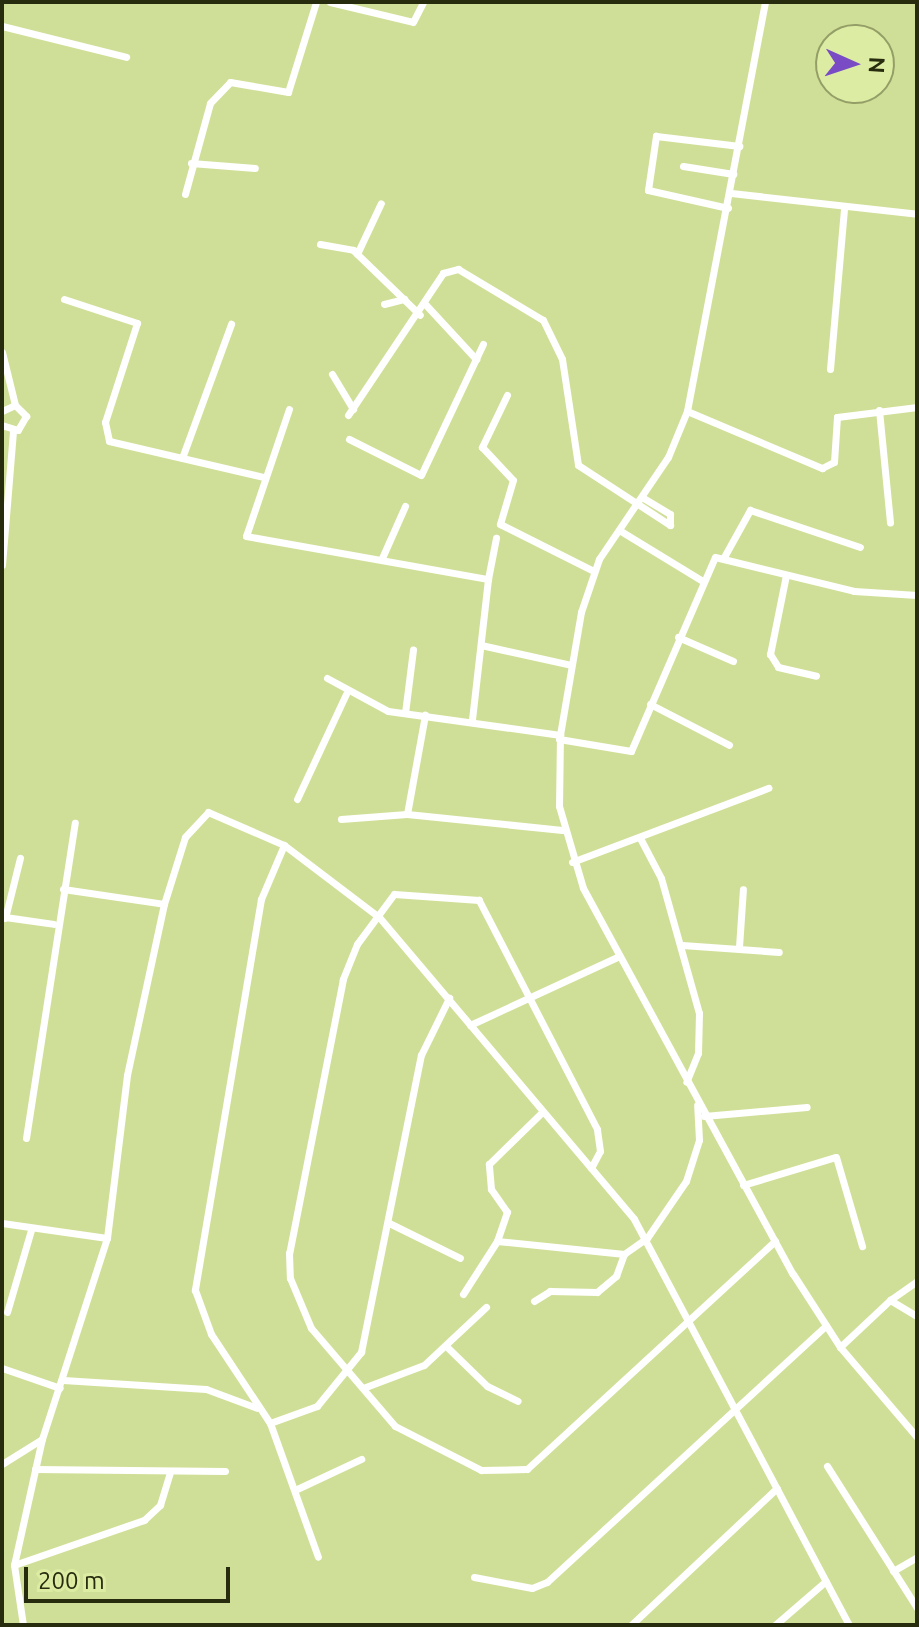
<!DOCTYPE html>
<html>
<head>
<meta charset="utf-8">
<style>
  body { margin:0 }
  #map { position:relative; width:919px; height:1627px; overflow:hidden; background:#d0df97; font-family:Ubuntu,sans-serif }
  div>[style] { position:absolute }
  .minor>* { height:7px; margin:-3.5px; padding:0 3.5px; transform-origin:3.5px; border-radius:3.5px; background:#fff }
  span { translate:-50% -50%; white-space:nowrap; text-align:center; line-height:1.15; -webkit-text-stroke:8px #ddeca3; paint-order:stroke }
  .frame { position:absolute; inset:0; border:4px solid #272c0f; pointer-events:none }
  .north { position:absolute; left:815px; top:24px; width:80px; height:80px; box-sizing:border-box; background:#ddeca3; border:2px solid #949f68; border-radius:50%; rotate:93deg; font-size:22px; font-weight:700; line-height:32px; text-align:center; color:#272c0f }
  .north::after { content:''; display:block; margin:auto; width:28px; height:36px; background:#794bc4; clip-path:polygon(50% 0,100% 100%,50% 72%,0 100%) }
  .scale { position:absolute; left:24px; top:1567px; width:206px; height:36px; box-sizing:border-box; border:4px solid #272c0f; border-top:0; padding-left:10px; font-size:24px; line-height:28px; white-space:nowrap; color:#272c0f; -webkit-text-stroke:6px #ddeca3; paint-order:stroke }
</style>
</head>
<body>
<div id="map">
  <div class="minor">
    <div style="left:330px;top:2px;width:85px;rotate:13.5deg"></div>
    <div style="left:413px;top:22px;width:22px;rotate:-63deg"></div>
    <div style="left:765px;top:2px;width:416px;rotate:100.8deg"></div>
    <div style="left:687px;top:411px;width:50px;rotate:112.4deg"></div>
    <div style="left:668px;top:457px;width:123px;rotate:124.1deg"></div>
    <div style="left:599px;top:559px;width:56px;rotate:108.8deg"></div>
    <div style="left:581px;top:612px;width:125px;rotate:99.7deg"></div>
    <div style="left:560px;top:735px;width:71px;rotate:90.8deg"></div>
    <div style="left:559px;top:806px;width:85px;rotate:73.7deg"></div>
    <div style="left:583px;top:888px;width:439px;rotate:61.5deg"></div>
    <div style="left:793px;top:1274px;width:87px;rotate:57.2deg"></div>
    <div style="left:840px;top:1347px;width:118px;rotate:49.5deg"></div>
    <div style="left:2px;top:26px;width:128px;rotate:14deg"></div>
    <div style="left:191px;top:163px;width:64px;rotate:4.5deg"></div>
    <div style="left:683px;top:166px;width:51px;rotate:9.1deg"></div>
    <div style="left:731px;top:193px;width:187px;rotate:6.4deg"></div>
    <div style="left:185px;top:194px;width:94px;rotate:-74.6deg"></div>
    <div style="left:210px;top:103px;width:29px;rotate:-46deg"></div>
    <div style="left:230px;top:82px;width:59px;rotate:9.8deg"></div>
    <div style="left:288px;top:92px;width:94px;rotate:-72.7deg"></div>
    <div style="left:728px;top:208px;width:82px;rotate:-167.3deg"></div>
    <div style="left:648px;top:190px;width:55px;rotate:-81.6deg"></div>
    <div style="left:656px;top:136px;width:84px;rotate:6.9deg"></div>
    <div style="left:320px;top:244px;width:34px;rotate:10deg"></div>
    <div style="left:353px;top:250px;width:93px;rotate:44.1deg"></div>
    <div style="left:357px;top:254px;width:56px;rotate:-64.8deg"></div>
    <div style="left:64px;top:299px;width:77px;rotate:18.2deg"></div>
    <div style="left:137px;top:323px;width:104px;rotate:107.9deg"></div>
    <div style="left:105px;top:422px;width:19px;rotate:78deg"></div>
    <div style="left:109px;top:441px;width:159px;rotate:13.1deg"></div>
    <div style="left:384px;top:304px;width:21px;rotate:-14deg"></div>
    <div style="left:426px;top:305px;width:74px;rotate:47.2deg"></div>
    <div style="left:2px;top:352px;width:55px;rotate:76.2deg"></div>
    <div style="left:15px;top:405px;width:16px;rotate:45deg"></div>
    <div style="left:26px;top:416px;width:16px;rotate:120deg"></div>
    <div style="left:18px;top:430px;width:17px;rotate:-163deg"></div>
    <div style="left:830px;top:369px;width:161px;rotate:-85deg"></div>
    <div style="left:332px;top:374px;width:41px;rotate:59deg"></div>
    <div style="left:507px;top:395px;width:58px;rotate:115.7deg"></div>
    <div style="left:482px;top:447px;width:45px;rotate:46.8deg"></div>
    <div style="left:513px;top:480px;width:46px;rotate:106.5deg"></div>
    <div style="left:500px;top:524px;width:105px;rotate:26.6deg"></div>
    <div style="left:289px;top:409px;width:134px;rotate:108.7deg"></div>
    <div style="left:246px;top:536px;width:246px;rotate:10.1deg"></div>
    <div style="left:488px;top:579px;width:141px;rotate:96.5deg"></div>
    <div style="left:879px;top:410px;width:113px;rotate:84.4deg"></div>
    <div style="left:2px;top:411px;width:14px;rotate:-25deg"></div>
    <div style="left:687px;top:411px;width:147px;rotate:22.9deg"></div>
    <div style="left:822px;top:468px;width:13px;rotate:-27deg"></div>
    <div style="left:834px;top:462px;width:45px;rotate:-86.2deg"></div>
    <div style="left:837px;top:417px;width:81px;rotate:-7.1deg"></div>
    <div style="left:348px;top:415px;width:171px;rotate:-56.2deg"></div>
    <div style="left:443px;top:273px;width:16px;rotate:-15deg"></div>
    <div style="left:458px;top:269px;width:99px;rotate:31deg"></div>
    <div style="left:543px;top:320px;width:43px;rotate:64deg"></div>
    <div style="left:562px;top:359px;width:107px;rotate:81.4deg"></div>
    <div style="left:578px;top:465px;width:110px;rotate:33.1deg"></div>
    <div style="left:670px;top:525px;width:11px;rotate:-90deg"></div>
    <div style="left:670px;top:514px;width:33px;rotate:-149deg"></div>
    <div style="left:349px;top:439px;width:80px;rotate:26.6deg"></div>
    <div style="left:421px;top:475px;width:145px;rotate:-64.7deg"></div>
    <div style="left:182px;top:458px;width:143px;rotate:-69.9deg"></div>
    <div style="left:619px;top:530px;width:96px;rotate:31.4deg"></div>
    <div style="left:724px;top:557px;width:54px;rotate:-61deg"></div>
    <div style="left:750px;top:510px;width:116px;rotate:18.6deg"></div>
    <div style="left:382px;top:558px;width:57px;rotate:-66.1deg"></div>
    <div style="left:2px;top:565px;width:134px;rotate:-85.3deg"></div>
    <div style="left:786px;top:575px;width:81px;rotate:101.4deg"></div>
    <div style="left:770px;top:654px;width:15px;rotate:58deg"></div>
    <div style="left:778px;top:667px;width:39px;rotate:13deg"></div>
    <div style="left:488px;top:579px;width:42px;rotate:-79deg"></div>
    <div style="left:678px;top:637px;width:60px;rotate:23.6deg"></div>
    <div style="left:481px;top:645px;width:92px;rotate:12.5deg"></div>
    <div style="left:327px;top:678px;width:69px;rotate:28.4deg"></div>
    <div style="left:388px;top:711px;width:174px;rotate:7.9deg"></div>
    <div style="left:650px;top:704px;width:89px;rotate:27.4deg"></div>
    <div style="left:405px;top:713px;width:64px;rotate:-82.8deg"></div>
    <div style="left:559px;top:739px;width:73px;rotate:9.5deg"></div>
    <div style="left:631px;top:751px;width:211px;rotate:-66.6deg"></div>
    <div style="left:715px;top:557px;width:143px;rotate:13.7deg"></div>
    <div style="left:854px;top:591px;width:63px;rotate:3.6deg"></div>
    <div style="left:297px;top:799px;width:116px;rotate:-65deg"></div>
    <div style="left:407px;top:814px;width:101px;rotate:-79.7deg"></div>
    <div style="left:341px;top:819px;width:66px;rotate:-4.3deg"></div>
    <div style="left:407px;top:814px;width:156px;rotate:5.9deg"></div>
    <div style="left:640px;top:838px;width:45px;rotate:62.3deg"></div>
    <div style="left:661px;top:878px;width:140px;rotate:74.3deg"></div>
    <div style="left:699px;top:1013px;width:40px;rotate:91.4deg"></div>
    <div style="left:698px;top:1053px;width:31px;rotate:112deg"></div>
    <div style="left:284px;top:845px;width:59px;rotate:113.1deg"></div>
    <div style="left:261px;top:899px;width:397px;rotate:99.6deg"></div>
    <div style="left:195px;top:1290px;width:47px;rotate:70deg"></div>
    <div style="left:211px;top:1334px;width:107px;rotate:56.5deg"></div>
    <div style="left:270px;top:1423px;width:142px;rotate:70.3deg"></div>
    <div style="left:572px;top:862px;width:210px;rotate:-20.7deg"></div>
    <div style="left:63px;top:889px;width:102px;rotate:8.4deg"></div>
    <div style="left:5px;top:917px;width:49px;rotate:8.1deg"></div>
    <div style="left:5px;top:918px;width:62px;rotate:-76deg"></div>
    <div style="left:682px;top:945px;width:97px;rotate:4.1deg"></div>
    <div style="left:739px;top:947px;width:58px;rotate:-86.1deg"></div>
    <div style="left:470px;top:1025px;width:164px;rotate:-24.8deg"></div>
    <div style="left:704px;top:1116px;width:103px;rotate:-5deg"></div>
    <div style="left:26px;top:1138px;width:319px;rotate:-81.2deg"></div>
    <div style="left:591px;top:1168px;width:19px;rotate:-62deg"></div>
    <div style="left:600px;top:1151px;width:22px;rotate:-98deg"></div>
    <div style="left:597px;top:1129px;width:258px;rotate:-117.3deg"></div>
    <div style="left:479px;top:900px;width:85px;rotate:-176deg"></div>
    <div style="left:394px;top:894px;width:62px;rotate:126.5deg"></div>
    <div style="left:357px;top:944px;width:38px;rotate:112deg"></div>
    <div style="left:343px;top:979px;width:279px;rotate:101.1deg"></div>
    <div style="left:289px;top:1253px;width:25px;rotate:88deg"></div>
    <div style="left:290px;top:1278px;width:54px;rotate:67.2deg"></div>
    <div style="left:311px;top:1328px;width:129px;rotate:49.4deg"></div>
    <div style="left:395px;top:1426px;width:97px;rotate:27.1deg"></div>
    <div style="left:481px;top:1470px;width:46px;rotate:-1.2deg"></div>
    <div style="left:527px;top:1469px;width:337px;rotate:-42.6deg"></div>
    <div style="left:743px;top:1185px;width:97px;rotate:-16.8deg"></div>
    <div style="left:836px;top:1157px;width:93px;rotate:73.7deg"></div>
    <div style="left:2px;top:1223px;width:106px;rotate:8.1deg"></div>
    <div style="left:389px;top:1223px;width:79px;rotate:26.2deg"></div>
    <div style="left:497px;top:1241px;width:31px;rotate:-71deg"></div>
    <div style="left:507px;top:1212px;width:28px;rotate:-125deg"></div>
    <div style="left:491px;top:1189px;width:25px;rotate:-95deg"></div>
    <div style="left:489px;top:1164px;width:73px;rotate:-44.4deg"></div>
    <div style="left:463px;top:1294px;width:63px;rotate:-57.3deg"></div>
    <div style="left:497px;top:1241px;width:128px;rotate:5.8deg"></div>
    <div style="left:890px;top:1300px;width:33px;rotate:-35deg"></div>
    <div style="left:534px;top:1301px;width:19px;rotate:-32deg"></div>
    <div style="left:550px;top:1291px;width:47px;rotate:1.2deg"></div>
    <div style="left:597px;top:1292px;width:25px;rotate:-40deg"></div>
    <div style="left:616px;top:1276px;width:23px;rotate:-70deg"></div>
    <div style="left:624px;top:1254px;width:28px;rotate:-35deg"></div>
    <div style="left:647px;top:1238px;width:69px;rotate:-55.6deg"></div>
    <div style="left:686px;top:1181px;width:43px;rotate:-72.4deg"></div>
    <div style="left:699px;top:1140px;width:35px;rotate:-93deg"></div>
    <div style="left:7px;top:1312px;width:85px;rotate:-73.7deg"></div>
    <div style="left:447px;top:1347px;width:56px;rotate:44.3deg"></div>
    <div style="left:487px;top:1386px;width:34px;rotate:26deg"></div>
    <div style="left:840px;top:1347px;width:69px;rotate:-43.2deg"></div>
    <div style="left:890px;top:1300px;width:31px;rotate:31deg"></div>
    <div style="left:2px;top:1368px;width:61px;rotate:19deg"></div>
    <div style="left:63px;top:1380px;width:143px;rotate:3.6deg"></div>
    <div style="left:206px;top:1389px;width:54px;rotate:20.4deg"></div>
    <div style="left:363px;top:1388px;width:65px;rotate:-20.7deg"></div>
    <div style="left:424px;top:1365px;width:85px;rotate:-43.1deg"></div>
    <div style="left:270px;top:1423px;width:50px;rotate:-19.9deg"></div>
    <div style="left:317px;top:1406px;width:70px;rotate:-50.8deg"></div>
    <div style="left:361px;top:1352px;width:303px;rotate:-78.6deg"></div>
    <div style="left:421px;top:1055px;width:64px;rotate:-63.8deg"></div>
    <div style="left:2px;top:1464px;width:47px;rotate:-32deg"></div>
    <div style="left:827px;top:1466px;width:168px;rotate:57.6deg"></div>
    <div style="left:35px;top:1469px;width:190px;rotate:0.6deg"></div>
    <div style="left:297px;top:1489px;width:71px;rotate:-25.1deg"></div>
    <div style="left:14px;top:1565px;width:138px;rotate:-19.1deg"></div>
    <div style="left:144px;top:1520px;width:22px;rotate:-43deg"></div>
    <div style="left:160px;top:1505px;width:34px;rotate:-73deg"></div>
    <div style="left:893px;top:1571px;width:28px;rotate:-30deg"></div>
    <div style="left:474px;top:1577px;width:59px;rotate:10.7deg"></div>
    <div style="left:532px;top:1588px;width:16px;rotate:-22deg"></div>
    <div style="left:547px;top:1582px;width:379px;rotate:-42.6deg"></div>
    <div style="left:23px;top:1625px;width:61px;rotate:-98.5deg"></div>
    <div style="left:14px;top:1565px;width:129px;rotate:-77.5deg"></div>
    <div style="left:42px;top:1439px;width:211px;rotate:-72.1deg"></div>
    <div style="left:107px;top:1238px;width:164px;rotate:-83deg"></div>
    <div style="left:127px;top:1075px;width:175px;rotate:-77.8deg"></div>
    <div style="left:164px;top:904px;width:70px;rotate:-72.6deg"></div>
    <div style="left:185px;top:837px;width:34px;rotate:-47deg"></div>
    <div style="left:208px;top:812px;width:83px;rotate:23.5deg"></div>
    <div style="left:284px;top:845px;width:119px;rotate:37.2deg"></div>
    <div style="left:379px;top:917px;width:395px;rotate:49.8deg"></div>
    <div style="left:634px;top:1219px;width:459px;rotate:62.1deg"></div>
    <div style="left:631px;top:1625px;width:200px;rotate:-43.2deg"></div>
    <div style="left:775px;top:1625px;width:67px;rotate:-40.8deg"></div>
  </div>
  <div class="frame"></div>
  <div class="north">N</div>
  <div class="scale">200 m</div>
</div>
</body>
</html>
